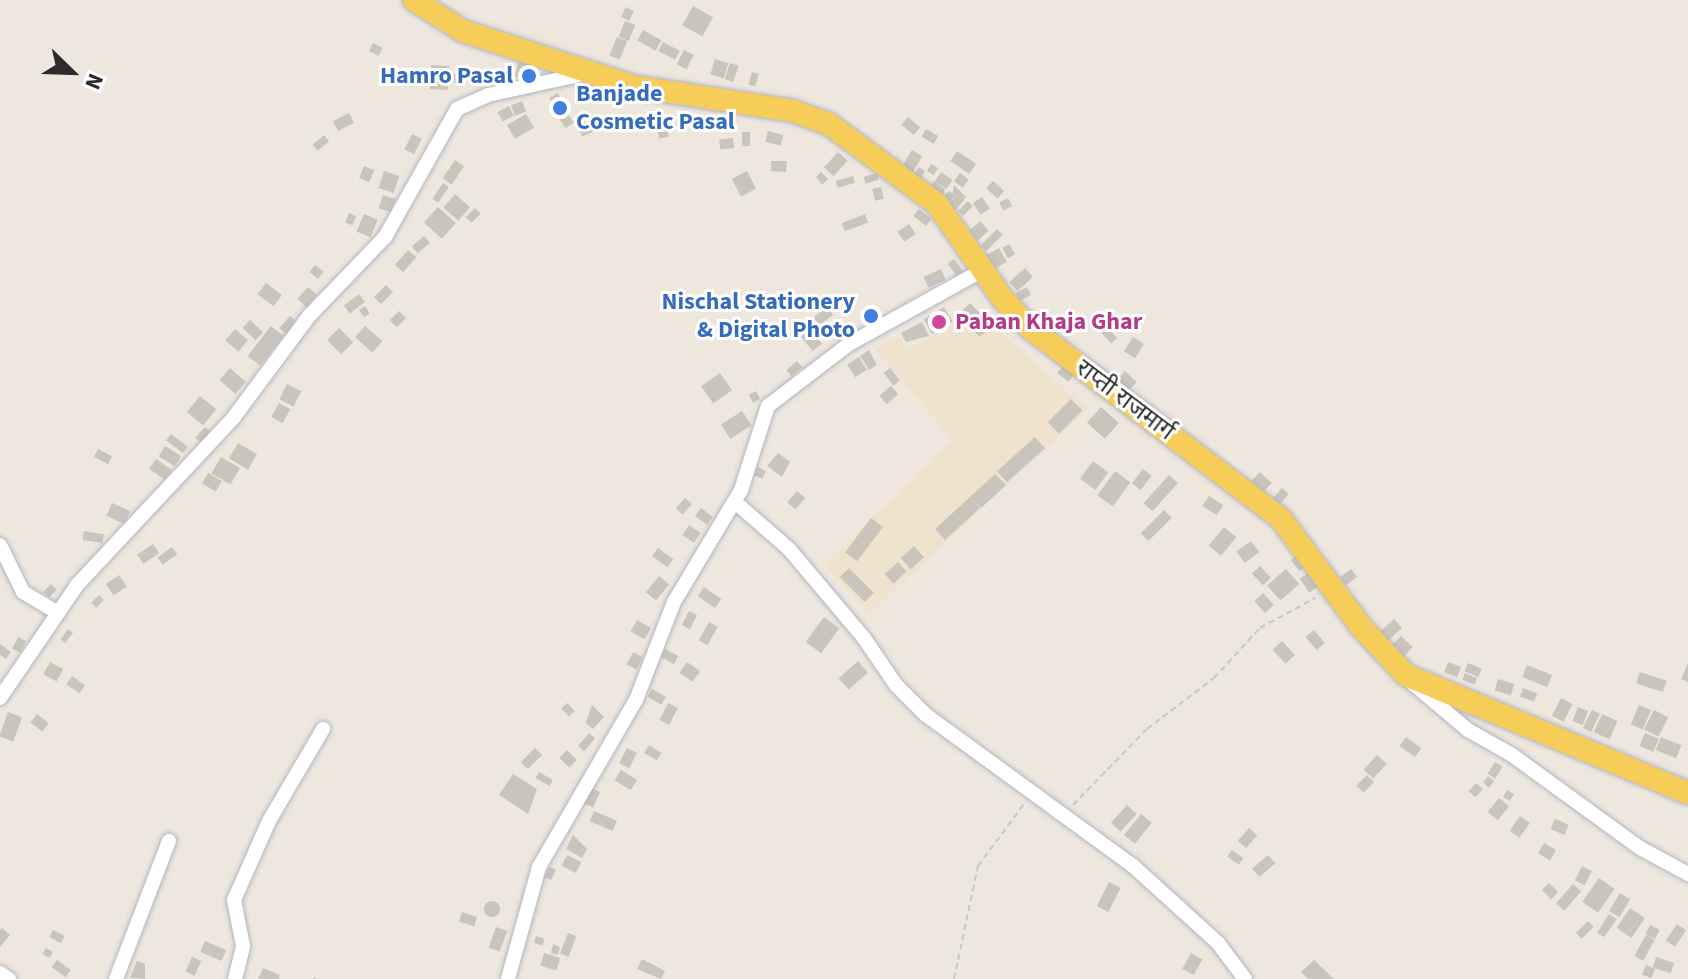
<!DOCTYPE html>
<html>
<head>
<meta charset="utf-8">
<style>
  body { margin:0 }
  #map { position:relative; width:1688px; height:979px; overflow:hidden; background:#eee7de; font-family:"Source Sans 3","Noto Sans Devanagari",sans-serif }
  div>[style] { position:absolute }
  .education>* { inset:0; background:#f0e3cd }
  .building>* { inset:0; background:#c9c5bc; transform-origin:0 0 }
  .round { border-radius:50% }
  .path>* { height:2px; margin-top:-1px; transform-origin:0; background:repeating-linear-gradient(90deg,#c8c8c8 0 6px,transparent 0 10px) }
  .roads { filter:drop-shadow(0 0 2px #b2b5c0) drop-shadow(0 0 2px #b2b5c0) }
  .street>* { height:14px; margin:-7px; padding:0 7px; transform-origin:7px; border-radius:7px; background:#fff }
  .primary>* { height:22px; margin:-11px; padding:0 11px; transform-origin:11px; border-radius:11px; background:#f7cd5a }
  .dots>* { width:22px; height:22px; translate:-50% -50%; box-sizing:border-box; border:4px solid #fff; border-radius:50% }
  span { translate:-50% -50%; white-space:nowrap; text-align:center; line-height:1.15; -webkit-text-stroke:6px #fff; paint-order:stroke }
  .shop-label { font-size:24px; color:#366cbe; font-weight:700 }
  .right { translate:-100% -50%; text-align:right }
  .left { translate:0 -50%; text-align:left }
  .hotel-label { font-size:24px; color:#b23c85; font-weight:700 }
  .street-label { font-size:24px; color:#2c2c2c }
  .north { position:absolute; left:32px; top:32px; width:80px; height:80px; -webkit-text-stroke:6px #fff; paint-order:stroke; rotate:113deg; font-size:22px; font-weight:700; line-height:32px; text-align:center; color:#2c2c2c }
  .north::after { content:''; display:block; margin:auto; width:28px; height:36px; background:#2c2c2c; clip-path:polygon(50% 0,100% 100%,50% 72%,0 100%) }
</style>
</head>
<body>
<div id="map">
  <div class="education">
    <div style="clip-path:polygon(962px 319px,979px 337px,992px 325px,1088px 409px,870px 613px,823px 566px,951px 439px,875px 349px,898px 335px,908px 350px)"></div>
  </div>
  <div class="building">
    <div style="left:693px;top:6px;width:23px;height:22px;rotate:29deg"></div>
    <div style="left:626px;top:7px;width:9px;height:11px;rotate:27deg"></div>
    <div style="left:625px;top:21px;width:11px;height:17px;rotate:22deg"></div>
    <div style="left:643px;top:30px;width:21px;height:12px;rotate:29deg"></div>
    <div style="left:617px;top:37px;width:11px;height:20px;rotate:22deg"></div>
    <div style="left:663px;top:42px;width:19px;height:10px;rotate:28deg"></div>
    <div style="left:373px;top:43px;width:11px;height:9px;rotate:27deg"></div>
    <div style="left:684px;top:50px;width:11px;height:16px;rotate:27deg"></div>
    <div style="left:715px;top:59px;width:14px;height:16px;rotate:17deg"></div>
    <div style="left:519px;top:60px;width:16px;height:17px;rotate:15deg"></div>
    <div style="left:730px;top:63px;width:9px;height:17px;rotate:18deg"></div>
    <div style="left:431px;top:65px;width:18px;height:24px;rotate:3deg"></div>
    <div style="left:462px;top:70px;width:10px;height:12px;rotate:66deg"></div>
    <div style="left:752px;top:72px;width:7px;height:13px;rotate:16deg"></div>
    <div style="left:558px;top:93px;width:17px;height:10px;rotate:62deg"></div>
    <div style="left:522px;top:101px;width:11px;height:12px;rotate:68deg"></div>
    <div style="left:509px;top:106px;width:11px;height:13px;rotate:63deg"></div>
    <div style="left:566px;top:111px;width:14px;height:10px;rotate:56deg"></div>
    <div style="left:349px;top:113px;width:11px;height:18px;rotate:63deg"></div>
    <div style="left:526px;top:114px;width:16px;height:22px;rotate:60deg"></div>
    <div style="left:664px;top:115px;width:22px;height:10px;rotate:77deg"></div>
    <div style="left:651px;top:116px;width:10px;height:24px;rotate:79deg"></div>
    <div style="left:908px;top:117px;width:16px;height:10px;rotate:40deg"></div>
    <div style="left:592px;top:119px;width:12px;height:16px;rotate:66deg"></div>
    <div style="left:926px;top:129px;width:14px;height:9px;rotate:30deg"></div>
    <div style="left:768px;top:131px;width:16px;height:11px;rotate:15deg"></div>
    <div style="left:742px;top:132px;width:8px;height:14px"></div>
    <div style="left:412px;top:134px;width:11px;height:17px;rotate:27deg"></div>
    <div style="left:324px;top:135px;width:8px;height:15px;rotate:50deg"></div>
    <div style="left:733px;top:138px;width:10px;height:14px;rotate:84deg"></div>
    <div style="left:912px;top:150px;width:12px;height:19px;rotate:31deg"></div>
    <div style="left:957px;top:151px;width:23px;height:12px;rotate:34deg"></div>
    <div style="left:838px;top:152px;width:13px;height:21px;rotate:42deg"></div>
    <div style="left:455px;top:160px;width:11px;height:22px;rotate:34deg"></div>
    <div style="clip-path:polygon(771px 161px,787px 161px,786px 172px,771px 171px)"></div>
    <div style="left:931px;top:164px;width:8px;height:8px;rotate:30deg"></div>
    <div style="left:364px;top:166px;width:11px;height:13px;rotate:22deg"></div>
    <div style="clip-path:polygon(919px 167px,925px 171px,920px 180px,913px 176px)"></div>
    <div style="left:384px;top:171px;width:16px;height:18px;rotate:18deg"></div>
    <div style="left:747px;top:171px;width:20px;height:17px;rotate:63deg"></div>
    <div style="clip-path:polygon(821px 172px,828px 179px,822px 185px,816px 177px)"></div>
    <div style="left:941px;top:172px;width:14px;height:11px;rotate:34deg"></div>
    <div style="left:877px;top:173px;width:7px;height:14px;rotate:74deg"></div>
    <div style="left:960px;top:173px;width:11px;height:10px;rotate:38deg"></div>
    <div style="left:853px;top:176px;width:7px;height:18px;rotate:74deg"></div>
    <div style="clip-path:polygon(934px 181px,945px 189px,942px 195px,930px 188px)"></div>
    <div style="left:993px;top:181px;width:15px;height:10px;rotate:42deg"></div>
    <div style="left:443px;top:183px;width:7px;height:19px;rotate:34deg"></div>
    <div style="clip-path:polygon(954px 185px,966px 197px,956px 210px,949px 204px,956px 195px,946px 206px,940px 200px,949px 191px,953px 193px)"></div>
    <div style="left:881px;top:187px;width:12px;height:9px;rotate:76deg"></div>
    <div style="left:455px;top:194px;width:20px;height:18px;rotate:41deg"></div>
    <div style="left:383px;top:195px;width:13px;height:14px;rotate:18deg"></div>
    <div style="left:982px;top:197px;width:14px;height:11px;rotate:56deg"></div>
    <div style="left:1008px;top:198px;width:9px;height:10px;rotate:63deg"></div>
    <div style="left:968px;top:201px;width:7px;height:14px;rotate:45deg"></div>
    <div style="left:438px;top:207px;width:24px;height:21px;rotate:42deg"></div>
    <div style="left:475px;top:208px;width:8px;height:13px;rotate:45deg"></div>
    <div style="left:919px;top:209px;width:16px;height:9px;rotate:38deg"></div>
    <div style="left:349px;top:213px;width:8px;height:10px;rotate:23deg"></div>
    <div style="left:364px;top:214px;width:15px;height:19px;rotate:23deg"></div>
    <div style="left:865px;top:214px;width:9px;height:25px;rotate:69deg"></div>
    <div style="left:980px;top:221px;width:13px;height:15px;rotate:48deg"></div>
    <div style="left:909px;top:224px;width:12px;height:14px;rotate:55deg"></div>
    <div style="left:997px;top:229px;width:8px;height:23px;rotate:45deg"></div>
    <div style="left:424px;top:236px;width:9px;height:16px;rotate:49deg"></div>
    <div style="left:1009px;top:244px;width:12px;height:8px;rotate:59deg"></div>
    <div style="left:999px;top:248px;width:16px;height:17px;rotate:60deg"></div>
    <div style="left:408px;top:250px;width:11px;height:20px;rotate:41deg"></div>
    <div style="left:954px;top:259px;width:15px;height:8px;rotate:53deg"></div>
    <div style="left:315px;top:265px;width:11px;height:9px;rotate:38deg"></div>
    <div style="left:1025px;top:268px;width:12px;height:21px;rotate:48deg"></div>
    <div style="left:941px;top:269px;width:12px;height:19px;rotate:66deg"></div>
    <div style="left:266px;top:283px;width:20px;height:14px;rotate:37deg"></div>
    <div style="left:386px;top:285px;width:10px;height:17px;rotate:45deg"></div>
    <div style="left:308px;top:287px;width:12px;height:16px;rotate:42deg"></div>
    <div style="left:1027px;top:287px;width:9px;height:13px;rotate:63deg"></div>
    <div style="left:359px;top:294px;width:10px;height:19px;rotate:53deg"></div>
    <div style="left:970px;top:303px;width:31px;height:17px;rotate:45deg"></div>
    <div style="left:365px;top:306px;width:9px;height:7px;rotate:58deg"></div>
    <div style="left:827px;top:307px;width:10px;height:17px;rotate:53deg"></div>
    <div style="left:871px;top:307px;width:12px;height:11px;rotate:59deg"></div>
    <div style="left:944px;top:307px;width:17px;height:24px;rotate:59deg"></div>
    <div style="left:399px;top:311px;width:10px;height:13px;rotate:45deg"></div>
    <div style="left:290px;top:316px;width:11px;height:16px;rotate:41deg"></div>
    <div style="left:1050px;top:317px;width:14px;height:10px;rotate:34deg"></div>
    <div style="left:250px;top:320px;width:18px;height:11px;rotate:43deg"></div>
    <div style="left:846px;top:321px;width:12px;height:9px;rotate:55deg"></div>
    <div style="clip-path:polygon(922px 322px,929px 336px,906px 342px,901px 333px)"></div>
    <div style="left:271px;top:326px;width:16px;height:38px;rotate:38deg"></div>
    <div style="left:365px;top:326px;width:23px;height:15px;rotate:41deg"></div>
    <div style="left:837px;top:326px;width:14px;height:8px;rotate:54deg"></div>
    <div style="left:1107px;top:327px;width:15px;height:8px;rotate:48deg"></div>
    <div style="left:339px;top:328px;width:20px;height:17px;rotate:45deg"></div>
    <div style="left:235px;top:329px;width:17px;height:15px;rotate:40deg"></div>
    <div style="left:810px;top:329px;width:19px;height:12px;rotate:51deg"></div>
    <div style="left:1133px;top:337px;width:13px;height:17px;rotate:32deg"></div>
    <div style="clip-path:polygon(869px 350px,877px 365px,869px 370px,860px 356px)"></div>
    <div style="left:859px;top:357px;width:15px;height:14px;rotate:58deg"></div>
    <div style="left:797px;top:361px;width:8px;height:14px;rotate:50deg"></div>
    <div style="left:1063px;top:366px;width:14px;height:9px;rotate:39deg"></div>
    <div style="left:230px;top:368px;width:21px;height:16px;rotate:41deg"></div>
    <div style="left:890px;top:368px;width:16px;height:8px;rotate:52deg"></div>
    <div style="left:1125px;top:371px;width:16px;height:13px;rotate:43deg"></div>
    <div style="left:720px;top:373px;width:21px;height:23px;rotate:55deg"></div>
    <div style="left:287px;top:384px;width:16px;height:17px;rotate:27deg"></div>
    <div style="left:891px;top:386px;width:11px;height:15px;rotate:49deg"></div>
    <div style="left:756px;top:391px;width:9px;height:8px;rotate:63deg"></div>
    <div style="left:200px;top:396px;width:21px;height:21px;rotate:39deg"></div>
    <div style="left:1071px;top:399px;width:16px;height:33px;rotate:45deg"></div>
    <div style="left:279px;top:403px;width:13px;height:16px;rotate:29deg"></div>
    <div style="left:1101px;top:407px;width:24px;height:21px;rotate:42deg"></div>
    <div style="left:742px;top:411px;width:17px;height:25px;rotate:57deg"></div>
    <div style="clip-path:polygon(205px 427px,210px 431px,201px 442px,195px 438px)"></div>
    <div style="left:171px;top:434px;width:21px;height:8px;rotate:37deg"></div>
    <div style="left:1035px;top:437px;width:15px;height:51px;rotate:48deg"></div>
    <div style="left:238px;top:443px;width:22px;height:18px;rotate:30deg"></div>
    <div style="left:165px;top:446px;width:19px;height:12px;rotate:32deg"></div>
    <div style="left:98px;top:449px;width:16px;height:9px;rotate:27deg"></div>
    <div style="clip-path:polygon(778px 453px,790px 462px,782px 477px,767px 466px)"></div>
    <div style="left:221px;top:457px;width:22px;height:19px;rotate:30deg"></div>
    <div style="left:156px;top:459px;width:19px;height:12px;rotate:35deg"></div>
    <div style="left:1093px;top:461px;width:19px;height:22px;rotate:36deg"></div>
    <div style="left:758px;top:467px;width:9px;height:9px;rotate:27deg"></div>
    <div style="left:1143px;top:469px;width:11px;height:18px;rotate:38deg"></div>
    <div style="left:1115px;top:471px;width:19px;height:30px;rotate:36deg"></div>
    <div style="left:1260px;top:472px;width:16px;height:13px;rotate:43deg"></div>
    <div style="left:208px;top:473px;width:16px;height:12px;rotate:30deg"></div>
    <div style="clip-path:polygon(995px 474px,1006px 485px,981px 508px,974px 500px,980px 508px,945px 540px,935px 529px)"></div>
    <div style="left:1169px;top:475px;width:12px;height:38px;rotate:42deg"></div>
    <div style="left:1282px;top:488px;width:9px;height:18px;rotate:41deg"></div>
    <div style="left:797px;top:491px;width:11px;height:15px;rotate:41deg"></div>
    <div style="left:1209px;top:496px;width:17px;height:12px;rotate:33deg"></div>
    <div style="left:685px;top:498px;width:9px;height:14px;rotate:41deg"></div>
    <div style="left:112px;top:503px;width:20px;height:14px;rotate:24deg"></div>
    <div style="left:701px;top:508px;width:15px;height:10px;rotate:37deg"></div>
    <div style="left:1164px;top:510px;width:11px;height:33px;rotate:45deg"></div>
    <div style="left:871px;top:518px;width:15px;height:43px;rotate:37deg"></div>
    <div style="left:689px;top:525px;width:14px;height:12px;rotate:34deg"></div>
    <div style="left:1224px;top:527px;width:16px;height:24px;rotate:40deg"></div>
    <div style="left:84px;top:531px;width:20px;height:9px;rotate:9deg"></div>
    <div style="left:1251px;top:541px;width:14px;height:18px;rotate:54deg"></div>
    <div style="left:153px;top:544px;width:11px;height:19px;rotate:56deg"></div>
    <div style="left:914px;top:546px;width:15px;height:18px;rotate:48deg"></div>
    <div style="left:172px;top:547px;width:9px;height:18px;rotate:54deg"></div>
    <div style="left:658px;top:548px;width:19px;height:10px;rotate:36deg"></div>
    <div style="left:1297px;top:555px;width:14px;height:8px;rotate:51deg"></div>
    <div style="left:898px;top:562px;width:13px;height:18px;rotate:48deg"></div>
    <div style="left:1260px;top:566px;width:16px;height:11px;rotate:47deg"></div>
    <div style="left:849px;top:568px;width:35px;height:13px;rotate:45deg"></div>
    <div style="left:1286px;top:569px;width:20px;height:25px;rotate:49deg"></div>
    <div style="left:1351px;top:569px;width:10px;height:14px;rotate:53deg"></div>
    <div style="left:1310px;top:572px;width:17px;height:12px;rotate:57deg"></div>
    <div style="left:119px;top:575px;width:14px;height:16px;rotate:56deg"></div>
    <div style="left:659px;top:576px;width:13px;height:21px;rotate:39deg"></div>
    <div style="left:51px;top:584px;width:8px;height:11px;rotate:45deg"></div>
    <div style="left:704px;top:587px;width:21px;height:11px;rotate:35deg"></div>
    <div style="left:1263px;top:593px;width:16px;height:12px;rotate:47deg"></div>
    <div style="left:99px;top:595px;width:7px;height:11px;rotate:45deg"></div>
    <div style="left:689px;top:611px;width:9px;height:16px;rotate:27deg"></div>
    <div style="left:824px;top:617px;width:19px;height:31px;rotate:36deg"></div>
    <div style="left:1394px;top:619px;width:12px;height:21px;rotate:48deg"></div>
    <div style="left:637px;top:620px;width:16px;height:13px;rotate:30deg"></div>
    <div style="left:709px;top:622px;width:10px;height:21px;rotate:29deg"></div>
    <div style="clip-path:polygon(68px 629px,73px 633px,65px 643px,61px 639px)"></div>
    <div style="left:1314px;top:630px;width:17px;height:11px;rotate:50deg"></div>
    <div style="left:1401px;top:636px;width:16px;height:13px;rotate:43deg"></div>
    <div style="left:18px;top:637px;width:9px;height:13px;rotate:27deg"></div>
    <div style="left:1282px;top:641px;width:19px;height:13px;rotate:47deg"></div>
    <div style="clip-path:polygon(0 644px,11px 652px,6px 659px,0 655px)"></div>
    <div style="left:665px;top:649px;width:15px;height:9px;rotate:28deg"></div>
    <div style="left:633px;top:652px;width:11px;height:14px;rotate:27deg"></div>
    <div style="left:858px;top:661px;width:15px;height:26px;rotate:48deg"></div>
    <div style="left:50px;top:662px;width:15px;height:14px;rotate:28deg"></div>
    <div style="left:687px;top:662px;width:16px;height:13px;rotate:35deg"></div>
    <div style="left:1448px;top:662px;width:14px;height:11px;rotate:21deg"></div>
    <div style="left:1468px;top:663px;width:15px;height:9px;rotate:23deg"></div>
    <div style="clip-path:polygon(1688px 663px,1688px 682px,1681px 679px)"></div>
    <div style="left:1527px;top:665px;width:27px;height:13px;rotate:22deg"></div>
    <div style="left:1640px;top:672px;width:28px;height:12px;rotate:18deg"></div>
    <div style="left:1465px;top:673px;width:13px;height:7px;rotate:23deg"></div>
    <div style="left:72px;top:676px;width:16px;height:10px;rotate:35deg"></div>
    <div style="left:1498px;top:679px;width:17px;height:12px;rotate:17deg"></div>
    <div style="left:1523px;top:688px;width:15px;height:9px;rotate:20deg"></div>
    <div style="left:652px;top:689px;width:16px;height:9px;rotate:30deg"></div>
    <div style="left:1561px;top:698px;width:13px;height:20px;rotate:27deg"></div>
    <div style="left:567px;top:703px;width:11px;height:8px;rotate:45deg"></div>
    <div style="left:668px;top:703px;width:11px;height:19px;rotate:27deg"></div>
    <div style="clip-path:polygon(592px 705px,604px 717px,593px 729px,586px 723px)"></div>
    <div style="left:1639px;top:705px;width:13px;height:21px;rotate:23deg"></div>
    <div style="left:1578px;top:707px;width:11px;height:15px;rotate:22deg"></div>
    <div style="left:1592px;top:710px;width:9px;height:20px;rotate:27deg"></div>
    <div style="left:1654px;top:710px;width:16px;height:22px;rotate:27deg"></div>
    <div style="left:8px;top:712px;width:15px;height:26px;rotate:20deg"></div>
    <div style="left:37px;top:714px;width:15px;height:11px;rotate:37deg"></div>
    <div style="left:1602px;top:714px;width:17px;height:20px;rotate:24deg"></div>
    <div style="left:589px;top:733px;width:8px;height:17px;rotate:40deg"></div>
    <div style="left:1645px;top:733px;width:15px;height:14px;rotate:23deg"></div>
    <div style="left:1406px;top:737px;width:19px;height:11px;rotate:36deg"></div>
    <div style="left:1661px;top:737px;width:22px;height:14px;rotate:22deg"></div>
    <div style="left:649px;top:745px;width:15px;height:9px;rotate:32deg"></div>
    <div style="left:535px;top:748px;width:10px;height:20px;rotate:45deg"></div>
    <div style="left:627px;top:748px;width:11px;height:17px;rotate:27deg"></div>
    <div style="left:567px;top:750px;width:14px;height:11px;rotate:45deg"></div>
    <div style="left:1377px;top:755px;width:13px;height:20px;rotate:42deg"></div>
    <div style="left:1495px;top:762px;width:9px;height:14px;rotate:32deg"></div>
    <div style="left:621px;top:770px;width:19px;height:12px;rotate:32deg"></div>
    <div style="left:539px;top:772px;width:16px;height:7px;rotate:30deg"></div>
    <div style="clip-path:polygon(513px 774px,537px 789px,528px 814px,499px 795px)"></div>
    <div style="left:1367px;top:775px;width:10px;height:15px;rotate:45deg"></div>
    <div style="clip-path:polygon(1488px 776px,1494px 781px,1489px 788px,1483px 782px)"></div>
    <div style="left:1476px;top:783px;width:9px;height:11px;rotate:41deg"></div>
    <div style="left:591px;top:788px;width:10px;height:17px;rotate:24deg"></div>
    <div style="left:1507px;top:790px;width:8px;height:8px;rotate:30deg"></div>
    <div style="left:1499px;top:798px;width:13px;height:18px;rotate:39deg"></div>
    <div style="left:1127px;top:805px;width:13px;height:24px;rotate:42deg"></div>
    <div style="left:594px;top:811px;width:25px;height:11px;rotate:23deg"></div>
    <div style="left:1141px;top:814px;width:14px;height:27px;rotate:39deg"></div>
    <div style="left:1520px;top:816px;width:12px;height:18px;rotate:35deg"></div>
    <div style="left:1555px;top:819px;width:15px;height:11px;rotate:23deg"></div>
    <div style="left:1249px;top:828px;width:11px;height:17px;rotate:41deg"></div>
    <div style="clip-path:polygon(573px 835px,587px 849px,582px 858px,566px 849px)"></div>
    <div style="left:1544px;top:843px;width:14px;height:12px;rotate:30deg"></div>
    <div style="left:1232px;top:850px;width:14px;height:8px;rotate:36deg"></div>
    <div style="left:567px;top:855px;width:16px;height:12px;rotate:27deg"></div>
    <div style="left:1268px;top:855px;width:11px;height:21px;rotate:49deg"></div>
    <div style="left:1582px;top:866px;width:11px;height:16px;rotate:27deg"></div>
    <div style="clip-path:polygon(550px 867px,556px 870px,551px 880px,544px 877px)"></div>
    <div style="left:1599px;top:878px;width:19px;height:29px;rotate:35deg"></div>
    <div style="left:1109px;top:882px;width:13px;height:27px;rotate:27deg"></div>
    <div style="left:1549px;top:883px;width:13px;height:10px;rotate:45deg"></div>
    <div style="left:1573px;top:884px;width:11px;height:26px;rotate:41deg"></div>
    <div style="left:1620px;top:893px;width:12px;height:21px;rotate:31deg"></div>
    <div class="round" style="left:484px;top:901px;width:16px;height:16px"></div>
    <div style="left:1630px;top:908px;width:18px;height:24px;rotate:34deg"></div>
    <div style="left:462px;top:912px;width:16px;height:10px;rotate:18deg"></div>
    <div style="clip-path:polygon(1609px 914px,1617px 919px,1604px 937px,1597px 933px)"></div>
    <div style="left:1588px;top:921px;width:8px;height:17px;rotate:45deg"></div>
    <div style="left:1677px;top:924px;width:11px;height:20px;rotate:34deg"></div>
    <div style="left:1650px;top:925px;width:11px;height:10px;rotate:27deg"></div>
    <div style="left:496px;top:927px;width:12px;height:22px;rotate:20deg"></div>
    <div style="clip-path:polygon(2px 928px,10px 935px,0 947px,0 930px)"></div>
    <div style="left:53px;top:930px;width:13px;height:8px;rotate:27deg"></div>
    <div style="left:568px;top:933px;width:9px;height:22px;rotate:21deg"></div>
    <div style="left:1646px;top:935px;width:10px;height:24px;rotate:29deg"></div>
    <div style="left:536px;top:936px;width:9px;height:7px;rotate:18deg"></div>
    <div style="left:205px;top:941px;width:23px;height:12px;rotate:23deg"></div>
    <div style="clip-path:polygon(553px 944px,560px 947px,558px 955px,551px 953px)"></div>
    <div style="left:46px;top:948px;width:8px;height:7px;rotate:30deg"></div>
    <div style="left:544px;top:953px;width:17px;height:13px;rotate:17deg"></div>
    <div style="left:1191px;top:953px;width:13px;height:18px;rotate:29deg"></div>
    <div style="left:192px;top:957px;width:10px;height:16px;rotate:24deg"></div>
    <div style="left:1656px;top:957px;width:19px;height:11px;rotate:18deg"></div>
    <div style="clip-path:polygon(642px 959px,665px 971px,661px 979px,637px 969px)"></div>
    <div style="left:57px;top:960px;width:17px;height:9px;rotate:36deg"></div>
    <div style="clip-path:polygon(1314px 960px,1334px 979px,1308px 979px,1301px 972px)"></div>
    <div style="clip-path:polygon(137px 961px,145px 964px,145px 979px,130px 978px)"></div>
    <div style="left:1646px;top:965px;width:10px;height:10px;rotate:24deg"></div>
    <div style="clip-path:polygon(263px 968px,280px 975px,279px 979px,258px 979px)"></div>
  </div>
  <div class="path">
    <div style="left:1073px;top:805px;width:106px;rotate:-45.8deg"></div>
    <div style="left:1147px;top:729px;width:84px;rotate:-37.3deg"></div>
    <div style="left:1214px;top:678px;width:68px;rotate:-47.4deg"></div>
    <div style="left:1260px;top:628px;width:63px;rotate:-28.6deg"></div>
    <div style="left:314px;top:979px;width:2px;rotate:-63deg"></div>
    <div style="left:954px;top:979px;width:116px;rotate:-78deg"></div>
    <div style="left:978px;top:866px;width:77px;rotate:-53.4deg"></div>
  </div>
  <div class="roads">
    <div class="street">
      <div style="left:735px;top:502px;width:72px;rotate:41deg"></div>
      <div style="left:789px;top:549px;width:116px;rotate:49.9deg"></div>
      <div style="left:864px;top:638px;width:57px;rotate:55.8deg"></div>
      <div style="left:896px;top:685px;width:42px;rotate:45deg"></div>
      <div style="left:926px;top:715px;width:255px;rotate:36.1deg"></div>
      <div style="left:1132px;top:865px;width:116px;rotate:42.2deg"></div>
      <div style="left:1218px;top:943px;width:45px;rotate:53.1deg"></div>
      <div style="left:0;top:545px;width:52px;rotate:63.9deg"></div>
      <div style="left:23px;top:592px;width:41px;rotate:31deg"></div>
      <div style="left:1411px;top:682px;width:75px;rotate:40.1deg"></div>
      <div style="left:1468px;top:730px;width:51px;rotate:29.6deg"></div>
      <div style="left:1512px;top:755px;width:158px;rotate:36deg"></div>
      <div style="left:1640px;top:848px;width:55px;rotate:28.4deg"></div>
      <div style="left:0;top:698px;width:137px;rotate:-55.7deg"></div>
      <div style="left:77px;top:585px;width:230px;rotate:-46.9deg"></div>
      <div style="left:234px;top:417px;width:126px;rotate:-53.4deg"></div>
      <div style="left:309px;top:316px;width:110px;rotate:-46.1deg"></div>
      <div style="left:385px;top:237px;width:147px;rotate:-60.6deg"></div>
      <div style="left:457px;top:109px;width:34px;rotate:-24deg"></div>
      <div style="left:488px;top:95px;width:101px;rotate:-12.5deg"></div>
      <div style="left:0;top:973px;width:11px;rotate:34deg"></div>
      <div style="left:116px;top:979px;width:148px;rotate:-69deg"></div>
      <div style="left:235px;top:979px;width:34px;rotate:-76deg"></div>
      <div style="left:243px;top:946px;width:47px;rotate:-101.1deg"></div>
      <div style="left:234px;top:900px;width:86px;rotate:-66.1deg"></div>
      <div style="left:269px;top:821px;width:107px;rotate:-59.6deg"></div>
      <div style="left:508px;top:979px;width:116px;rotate:-74.5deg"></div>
      <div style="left:539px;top:867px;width:193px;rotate:-59.9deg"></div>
      <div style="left:636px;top:700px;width:105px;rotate:-68.8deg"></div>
      <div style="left:674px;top:602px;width:131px;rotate:-59.1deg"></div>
      <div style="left:741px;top:490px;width:88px;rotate:-72.2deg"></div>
      <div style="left:768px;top:406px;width:102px;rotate:-37.4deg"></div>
      <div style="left:849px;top:344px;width:153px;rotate:-28.9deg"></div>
    </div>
    <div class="primary">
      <div style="left:414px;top:0;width:58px;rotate:32.3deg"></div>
      <div style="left:463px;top:31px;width:178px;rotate:18deg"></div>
      <div style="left:632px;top:86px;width:163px;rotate:8.8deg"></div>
      <div style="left:793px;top:111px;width:38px;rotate:20deg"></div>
      <div style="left:829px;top:124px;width:134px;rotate:36.5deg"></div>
      <div style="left:937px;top:204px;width:114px;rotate:55.3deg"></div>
      <div style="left:1002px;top:298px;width:42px;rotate:46.9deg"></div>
      <div style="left:1031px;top:329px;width:314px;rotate:37.2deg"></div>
      <div style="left:1281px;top:519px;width:136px;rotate:53.4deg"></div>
      <div style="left:1362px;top:628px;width:64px;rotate:46.9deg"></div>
      <div style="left:1406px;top:675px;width:306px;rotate:22.7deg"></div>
    </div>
  </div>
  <div class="dots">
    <div style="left:529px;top:76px;background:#3f7fe0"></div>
    <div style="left:560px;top:108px;background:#3f7fe0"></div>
    <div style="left:871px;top:316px;background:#3f7fe0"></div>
    <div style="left:939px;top:322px;background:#d1479c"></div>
  </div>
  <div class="shop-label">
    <span class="right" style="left:513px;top:76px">Hamro Pasal</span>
    <span class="left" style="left:576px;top:108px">Banjade<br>Cosmetic Pasal</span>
    <span class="right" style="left:855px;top:316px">Nischal Stationery<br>&amp; Digital Photo</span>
  </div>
  <div class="hotel-label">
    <span class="left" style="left:955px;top:322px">Paban Khaja Ghar</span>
  </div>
  <div class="street-label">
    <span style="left:1125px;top:400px;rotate:37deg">राप्ती राजमार्ग</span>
  </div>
  <div class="north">N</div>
</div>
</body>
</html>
